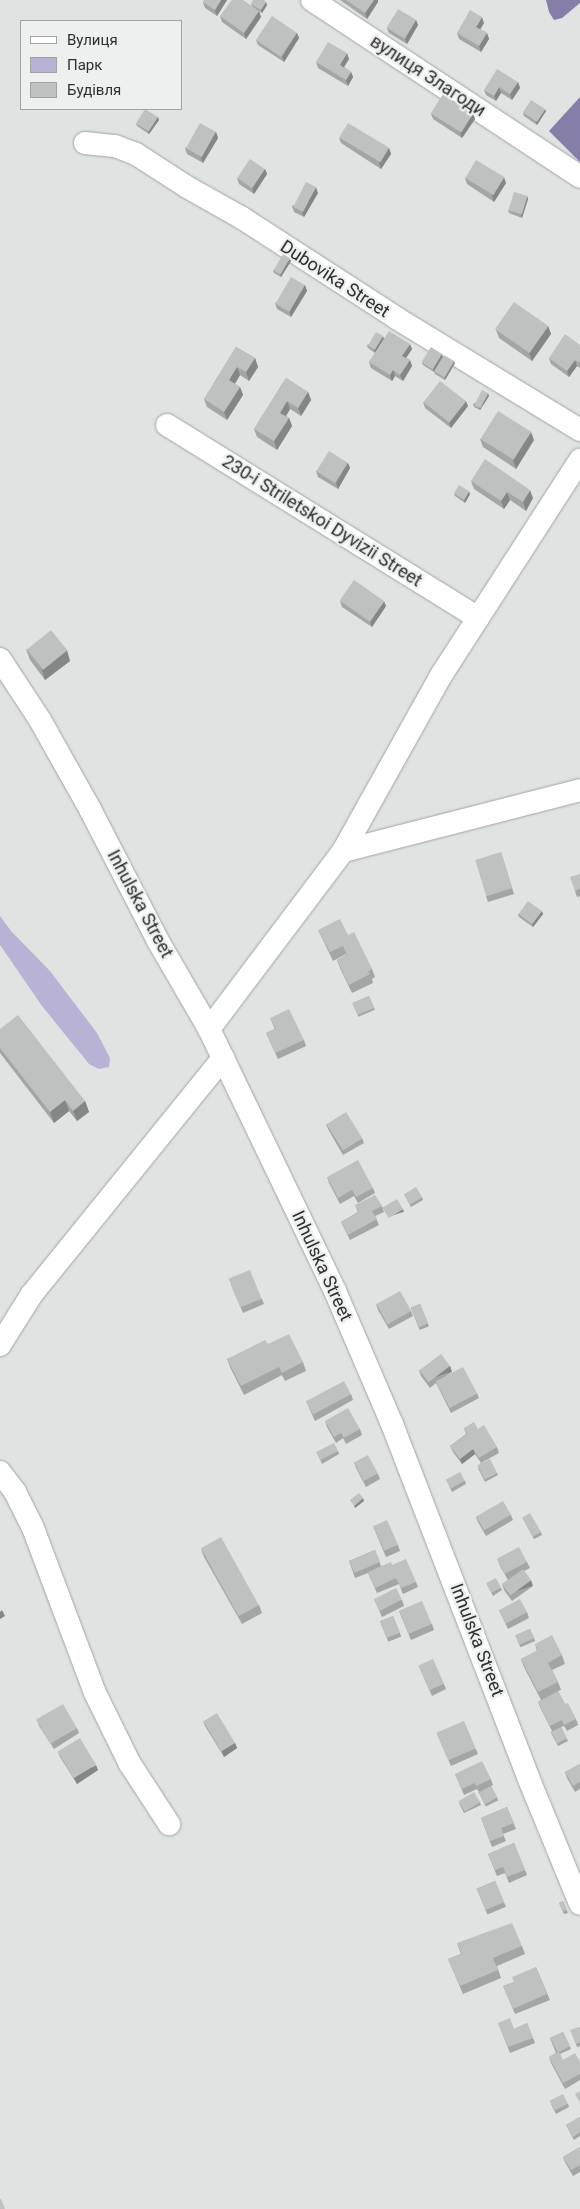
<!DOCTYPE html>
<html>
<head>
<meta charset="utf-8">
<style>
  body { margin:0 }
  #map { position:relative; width:580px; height:2209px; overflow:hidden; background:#dfe3e1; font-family:Roboto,sans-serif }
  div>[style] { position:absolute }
  .green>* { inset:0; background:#b8b3d4 }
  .water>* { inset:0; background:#857ea8 }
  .roads { filter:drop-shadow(0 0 1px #a1a4a3) drop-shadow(0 0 1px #a1a4a3) }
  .minor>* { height:22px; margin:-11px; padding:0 11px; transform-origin:11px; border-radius:11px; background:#fff }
  .wall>* { inset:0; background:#a3a6a5; transform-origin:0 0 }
  .shaded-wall>* { inset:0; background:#858786; transform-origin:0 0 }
  .building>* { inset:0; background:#bec1c0; transform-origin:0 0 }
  span { translate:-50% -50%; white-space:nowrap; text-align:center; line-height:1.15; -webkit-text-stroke:4.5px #edf0ee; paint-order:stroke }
  .street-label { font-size:18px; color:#2e2f2f }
  .legend { position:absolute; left:20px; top:20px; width:162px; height:90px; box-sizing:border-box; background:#edf0ee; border:1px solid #a1a3a2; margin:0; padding:6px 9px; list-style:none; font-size:15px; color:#2e2f2f }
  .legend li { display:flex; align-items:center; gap:10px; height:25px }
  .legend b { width:25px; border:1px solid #a1a3a2 }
</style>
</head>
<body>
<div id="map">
  <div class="green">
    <div style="clip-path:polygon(0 916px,11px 931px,50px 971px,97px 1033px,110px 1058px,109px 1067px,99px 1069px,89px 1064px,42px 1006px,0 945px)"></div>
  </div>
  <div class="water">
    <div style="clip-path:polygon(546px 0,580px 0,580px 3px,562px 18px,554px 20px,549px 12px)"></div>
    <div style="clip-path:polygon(580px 97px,580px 162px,549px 131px)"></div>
  </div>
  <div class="roads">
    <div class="minor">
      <div style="left:312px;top:0;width:321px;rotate:33.4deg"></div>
      <div style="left:85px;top:143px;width:30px;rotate:6deg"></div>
      <div style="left:115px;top:146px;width:22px;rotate:21deg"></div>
      <div style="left:136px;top:154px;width:61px;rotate:32.9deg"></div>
      <div style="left:187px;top:187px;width:63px;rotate:29.4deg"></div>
      <div style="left:242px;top:218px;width:186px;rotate:32.9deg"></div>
      <div style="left:398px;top:319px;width:213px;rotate:31.4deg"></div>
      <div style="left:167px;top:425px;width:366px;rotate:31.8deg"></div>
      <div style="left:0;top:659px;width:73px;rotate:56.7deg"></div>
      <div style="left:40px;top:720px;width:104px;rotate:60.7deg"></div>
      <div style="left:91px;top:811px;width:146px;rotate:62.7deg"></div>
      <div style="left:158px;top:941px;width:102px;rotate:59.9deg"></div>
      <div style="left:209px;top:1029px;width:291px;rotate:64.3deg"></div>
      <div style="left:335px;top:1291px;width:145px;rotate:66.8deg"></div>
      <div style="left:392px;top:1424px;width:378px;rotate:68.9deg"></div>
      <div style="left:528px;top:1777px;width:137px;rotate:67.7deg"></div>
      <div style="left:343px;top:851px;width:203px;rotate:-60.8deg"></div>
      <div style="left:442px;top:674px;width:255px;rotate:-57.2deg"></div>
      <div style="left:209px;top:1029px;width:223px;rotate:-53deg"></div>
      <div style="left:343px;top:851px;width:245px;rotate:-14.4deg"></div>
      <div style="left:0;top:1345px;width:60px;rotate:-57.9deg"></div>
      <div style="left:32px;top:1294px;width:304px;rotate:-51deg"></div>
      <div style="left:0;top:1472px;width:25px;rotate:53deg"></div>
      <div style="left:15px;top:1492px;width:40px;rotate:63.4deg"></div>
      <div style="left:33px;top:1528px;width:176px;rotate:69.4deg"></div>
      <div style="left:95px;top:1693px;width:79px;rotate:63.8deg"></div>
      <div style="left:130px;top:1764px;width:72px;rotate:57deg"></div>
    </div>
  </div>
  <div class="wall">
    <div style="clip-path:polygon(227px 0,217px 16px,205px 8px,203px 2px)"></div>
    <div style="clip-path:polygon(340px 0,378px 0,378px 2px,367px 19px)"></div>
    <div style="clip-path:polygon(266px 2px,267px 5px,262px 13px,259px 11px,261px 17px,246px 39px,222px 22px,220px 16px,252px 6px,251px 4px)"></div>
    <div style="clip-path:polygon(416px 20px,418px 25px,407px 44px,389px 33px,387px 28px)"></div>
    <div style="clip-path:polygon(484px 23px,480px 29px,487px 33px,489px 39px,481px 52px,459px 39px,457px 33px)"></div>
    <div style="clip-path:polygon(297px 33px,299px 38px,284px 62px,258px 45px,256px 40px)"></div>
    <div style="clip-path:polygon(349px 59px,344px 67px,351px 72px,353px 77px,348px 86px,318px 68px,316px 62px)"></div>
    <div style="clip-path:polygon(518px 82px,520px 88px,512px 100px,501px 93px,496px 101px,486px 95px,484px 90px)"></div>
    <div style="clip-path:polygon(546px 111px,537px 125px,524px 116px,523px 113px)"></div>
    <div style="clip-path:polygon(473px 113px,475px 119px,462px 138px,433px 119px,431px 114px)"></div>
    <div style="clip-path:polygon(158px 117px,159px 120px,149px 134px,137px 126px,136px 123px)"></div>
    <div style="clip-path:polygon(216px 132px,218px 138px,203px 163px,187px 154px,185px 148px)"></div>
    <div style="clip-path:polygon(339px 138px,389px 148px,391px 154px,381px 169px,341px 143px)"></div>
    <div style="clip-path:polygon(265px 169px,267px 174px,254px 194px,239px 184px,237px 178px)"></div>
    <div style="clip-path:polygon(465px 178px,506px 183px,494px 202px,467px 184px)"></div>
    <div style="clip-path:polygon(318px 193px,304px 217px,294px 212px,292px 206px)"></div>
    <div style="clip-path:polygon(527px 196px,528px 199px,522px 218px,509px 213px,508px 210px)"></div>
    <div style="clip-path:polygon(291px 261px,281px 277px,274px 273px,273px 270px)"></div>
    <div style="clip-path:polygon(305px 285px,307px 291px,291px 317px,277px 309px,275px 303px)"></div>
    <div style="clip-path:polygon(548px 326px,551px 334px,532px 361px,499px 338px,496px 330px)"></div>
    <div style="clip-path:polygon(384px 338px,412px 349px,406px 358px,410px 360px,412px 366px,403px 381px,395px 376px,392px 381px,371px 368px,369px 362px,375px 353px,368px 348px,367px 345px)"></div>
    <div style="clip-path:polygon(580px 345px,580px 368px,577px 366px,569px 377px,551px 364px,549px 358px)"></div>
    <div style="clip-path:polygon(236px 347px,255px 358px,258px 367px,249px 381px,240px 375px,235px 384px,240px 387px,243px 395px,227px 420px,207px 407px,204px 399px)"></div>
    <div style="clip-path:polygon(442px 354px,443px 357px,434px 372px,423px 365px,422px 363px)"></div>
    <div style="clip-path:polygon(455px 363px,445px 380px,435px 374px,434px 371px)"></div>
    <div style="clip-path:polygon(286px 378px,308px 392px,311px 400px,301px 416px,290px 409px,286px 416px,289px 418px,292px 426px,277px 450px,257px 437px,254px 429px)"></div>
    <div style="clip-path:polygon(489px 396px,480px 410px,474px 407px,473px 404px)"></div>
    <div style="clip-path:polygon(423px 402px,468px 406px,451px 428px,425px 408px)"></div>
    <div style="clip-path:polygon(480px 439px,534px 440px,516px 469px,483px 447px)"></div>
    <div style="clip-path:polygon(348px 463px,350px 468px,338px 489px,318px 477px,316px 471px)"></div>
    <div style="clip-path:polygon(471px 481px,533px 498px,526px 511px,510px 500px,504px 509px,474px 489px)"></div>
    <div style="clip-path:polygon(454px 494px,470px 494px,465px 503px,455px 496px)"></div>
    <div style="clip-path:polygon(340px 601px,386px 606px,372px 627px,342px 607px)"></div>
    <div style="clip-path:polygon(26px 649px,70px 661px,45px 680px,30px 660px)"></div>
    <div style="clip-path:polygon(501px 852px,514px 894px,488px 902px,486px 896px)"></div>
    <div style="clip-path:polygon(580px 874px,580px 896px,577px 897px,575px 891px)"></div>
    <div style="clip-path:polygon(518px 914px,543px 914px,533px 927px,519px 917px)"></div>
    <div style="clip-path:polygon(318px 930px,348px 935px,372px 969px,375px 977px,372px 979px,373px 983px,352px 993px,340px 968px,337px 960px,346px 955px,346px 954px,333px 961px,322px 938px)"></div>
    <div style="left:369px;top:996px;width:15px;height:18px;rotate:67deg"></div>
    <div style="clip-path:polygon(270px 1018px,304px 1040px,306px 1046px,278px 1059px,266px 1033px,275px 1029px)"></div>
    <div style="clip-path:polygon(0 1029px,85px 1101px,89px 1112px,77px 1121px,69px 1111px,54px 1123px,0 1053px)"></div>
    <div style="clip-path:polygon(326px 1124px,362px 1138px,364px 1143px,343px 1155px,328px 1129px)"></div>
    <div style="clip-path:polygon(327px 1177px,373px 1188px,375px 1193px,358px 1203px,354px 1196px,340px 1204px,329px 1183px)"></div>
    <div style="clip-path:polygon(404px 1194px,422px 1197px,423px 1200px,411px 1207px)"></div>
    <div style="clip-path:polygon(355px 1205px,382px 1206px,384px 1212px,375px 1216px,379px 1225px,350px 1240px,341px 1222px,358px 1212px)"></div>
    <div style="clip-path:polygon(231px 1285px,262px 1299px,264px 1304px,243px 1313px)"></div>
    <div style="clip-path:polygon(376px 1304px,411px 1311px,413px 1316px,389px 1329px,378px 1310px)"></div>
    <div style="left:420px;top:1304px;width:24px;height:10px;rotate:68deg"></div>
    <div style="clip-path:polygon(268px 1344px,303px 1362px,306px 1371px,285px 1381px,282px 1375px,244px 1395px,230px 1367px,227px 1359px)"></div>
    <div style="clip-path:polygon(450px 1366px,452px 1372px,446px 1376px,477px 1393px,479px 1398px,451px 1413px,436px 1383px,430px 1388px,421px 1376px,419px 1370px)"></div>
    <div style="clip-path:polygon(351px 1394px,353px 1400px,315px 1421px,306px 1401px)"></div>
    <div style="clip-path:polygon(325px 1421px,360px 1429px,362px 1435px,346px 1444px,343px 1438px,336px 1443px,327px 1427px)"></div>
    <div style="clip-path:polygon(464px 1428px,478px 1429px,497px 1447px,499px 1453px,481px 1463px,497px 1473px,498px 1475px,485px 1482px,478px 1468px,481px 1463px,475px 1454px,462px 1464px,453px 1452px,450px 1446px,466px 1434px)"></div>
    <div style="clip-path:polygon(338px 1451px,339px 1454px,322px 1464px,317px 1453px)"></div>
    <div style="clip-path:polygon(354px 1462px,378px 1474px,380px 1479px,366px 1487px,356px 1468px)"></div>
    <div style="clip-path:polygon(446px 1479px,465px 1481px,466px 1484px,452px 1492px)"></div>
    <div style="clip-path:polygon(511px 1515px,513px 1520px,486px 1536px,478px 1522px,476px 1517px)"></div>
    <div style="clip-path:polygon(522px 1517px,541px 1532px,542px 1535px,534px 1539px)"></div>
    <div style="clip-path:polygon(373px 1526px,398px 1545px,400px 1551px,386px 1557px)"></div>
    <div style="clip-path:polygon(201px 1549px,259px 1605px,262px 1613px,242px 1624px,204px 1557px)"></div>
    <div style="clip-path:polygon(375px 1550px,381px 1566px,392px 1565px,416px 1582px,418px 1587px,403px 1594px,399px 1584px,377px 1593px,368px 1573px,355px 1578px,349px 1561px)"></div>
    <div style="clip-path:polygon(498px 1560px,527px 1562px,530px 1568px,524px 1571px,533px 1586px,512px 1601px,504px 1590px,502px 1584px,508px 1580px,500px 1566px)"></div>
    <div style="clip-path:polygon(487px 1584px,501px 1588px,502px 1590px,493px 1596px)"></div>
    <div style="clip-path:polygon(374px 1599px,402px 1600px,404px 1606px,382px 1617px)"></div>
    <div style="clip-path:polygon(499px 1610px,527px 1612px,529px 1618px,508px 1629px)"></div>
    <div style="clip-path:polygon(399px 1611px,432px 1624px,434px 1630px,411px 1640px)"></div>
    <div style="left:393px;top:1616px;width:22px;height:14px;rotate:68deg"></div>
    <div style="left:530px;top:1629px;width:13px;height:16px;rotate:67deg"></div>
    <div style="clip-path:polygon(535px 1644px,562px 1655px,565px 1664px,552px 1670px,558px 1682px,561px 1690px,558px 1691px,565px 1704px,576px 1719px,578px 1725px,567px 1731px,564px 1726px,561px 1727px,568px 1741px,558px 1746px,552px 1735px,551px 1732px,552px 1731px,540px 1707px,538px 1702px,541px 1700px,524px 1667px,521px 1659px,537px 1651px)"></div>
    <div style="clip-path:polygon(419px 1666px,444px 1684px,446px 1689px,432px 1696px)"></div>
    <div style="clip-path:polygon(37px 1720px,77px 1728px,79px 1733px,54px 1749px,39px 1726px)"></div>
    <div style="clip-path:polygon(203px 1721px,235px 1743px,237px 1748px,224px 1757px,205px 1726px)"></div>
    <div style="clip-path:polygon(437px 1734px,476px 1749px,478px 1754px,451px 1766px)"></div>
    <div style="clip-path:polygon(58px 1752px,98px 1770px,77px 1784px,60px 1757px)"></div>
    <div style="clip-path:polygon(580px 1764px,580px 1789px,575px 1792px,567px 1778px,565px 1772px)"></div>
    <div style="clip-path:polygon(455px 1774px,491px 1779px,493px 1785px,479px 1792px,477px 1789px,464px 1795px)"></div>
    <div style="left:491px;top:1786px;width:16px;height:14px;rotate:63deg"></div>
    <div style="clip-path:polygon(480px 1802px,481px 1805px,464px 1813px,459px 1803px)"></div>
    <div style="clip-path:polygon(507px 1807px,516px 1829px,503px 1834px,506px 1841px,492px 1847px,481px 1818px)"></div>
    <div style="clip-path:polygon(514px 1843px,527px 1875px,509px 1883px,505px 1873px,497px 1876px,488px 1854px)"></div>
    <div style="left:495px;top:1881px;width:28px;height:20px;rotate:67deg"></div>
    <div style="clip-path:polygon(563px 1901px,568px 1913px,564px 1914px,559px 1903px)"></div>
    <div style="clip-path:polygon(457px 1943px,522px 1946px,525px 1954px,497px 1966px,501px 1978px,463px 1994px,448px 1959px,461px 1954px)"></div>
    <div style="clip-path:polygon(536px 1967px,550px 2000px,515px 2014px,503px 1986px,514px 1982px)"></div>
    <div style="clip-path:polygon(498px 2023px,514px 2029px,527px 2023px,535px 2043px,510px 2053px)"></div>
    <div style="clip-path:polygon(580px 2027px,580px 2046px,577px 2047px,571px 2030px)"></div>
    <div style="clip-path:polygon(563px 2032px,571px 2049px,560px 2054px,563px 2060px,580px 2062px,580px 2080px,565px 2089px,551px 2063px,549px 2057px,556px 2053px,550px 2038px)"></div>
    <div style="clip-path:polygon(551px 2104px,568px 2104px,569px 2107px,556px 2114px)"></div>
    <div style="clip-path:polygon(580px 2117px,580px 2136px,574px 2140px,566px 2125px)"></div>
    <div style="clip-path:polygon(580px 2147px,580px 2172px,573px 2176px,565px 2162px,563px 2157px)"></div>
  </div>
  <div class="shaded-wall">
    <div style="clip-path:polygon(221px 0,227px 0,217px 16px,215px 10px)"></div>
    <div style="clip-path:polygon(374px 0,378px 0,378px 2px,367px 19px,365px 13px)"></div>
    <div style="clip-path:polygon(266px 2px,267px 5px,262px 13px,261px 10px)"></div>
    <div style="clip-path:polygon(259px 11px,261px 17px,246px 39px,244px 33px)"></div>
    <div style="clip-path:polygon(482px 17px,484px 23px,478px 33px,476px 27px)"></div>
    <div style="clip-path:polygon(416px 20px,418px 25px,407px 44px,405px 39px)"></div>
    <div style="clip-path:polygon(297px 33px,299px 38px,284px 62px,282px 57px)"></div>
    <div style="clip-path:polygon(487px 33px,489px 39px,481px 52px,479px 46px)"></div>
    <div style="clip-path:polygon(347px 53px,349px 59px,342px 70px,340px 65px)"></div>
    <div style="clip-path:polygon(351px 72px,353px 77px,348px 86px,346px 80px)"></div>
    <div style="clip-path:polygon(518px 82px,520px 88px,512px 100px,510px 94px)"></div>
    <div style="clip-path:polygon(499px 87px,501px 93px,496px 101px,494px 96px)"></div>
    <div style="clip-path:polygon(545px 109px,546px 111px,537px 125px,536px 122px)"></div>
    <div style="clip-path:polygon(473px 113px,475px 119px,462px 138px,460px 132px)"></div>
    <div style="clip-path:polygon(158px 117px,159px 120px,149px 134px,148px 132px)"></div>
    <div style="clip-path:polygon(216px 132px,218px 138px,203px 163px,201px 158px)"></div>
    <div style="clip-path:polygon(389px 148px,391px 154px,381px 169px,379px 163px)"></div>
    <div style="clip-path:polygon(265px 169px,267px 174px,254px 194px,252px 188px)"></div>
    <div style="clip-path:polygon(504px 177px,506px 183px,494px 202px,492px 196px)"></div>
    <div style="clip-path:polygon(316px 187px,318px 193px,304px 217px,302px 212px)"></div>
    <div style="clip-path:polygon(527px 196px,528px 199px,522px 218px,521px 215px)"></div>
    <div style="clip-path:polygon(290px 258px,291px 261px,281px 277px,280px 274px)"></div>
    <div style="clip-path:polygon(305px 285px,307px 291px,291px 317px,289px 311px)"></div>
    <div style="clip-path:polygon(548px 326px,551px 334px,532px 361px,529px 353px)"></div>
    <div style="clip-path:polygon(383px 336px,384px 339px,375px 353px,374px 350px)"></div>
    <div style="clip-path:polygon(410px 344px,412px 349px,404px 361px,402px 356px)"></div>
    <div style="clip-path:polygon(442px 354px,443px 357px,434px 372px,433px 369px)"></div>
    <div style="clip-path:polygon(255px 358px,258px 367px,249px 381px,246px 372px)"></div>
    <div style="clip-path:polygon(410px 360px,412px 366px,403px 381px,400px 375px)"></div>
    <div style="clip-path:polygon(575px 360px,577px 366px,569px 377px,567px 371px)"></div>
    <div style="clip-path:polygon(454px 361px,455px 363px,445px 380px,444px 377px)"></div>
    <div style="clip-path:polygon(237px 367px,240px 375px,232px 388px,229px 380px)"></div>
    <div style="clip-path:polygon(393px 370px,395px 376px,392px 381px,390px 375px)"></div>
    <div style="clip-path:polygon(240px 387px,243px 395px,227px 420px,224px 412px)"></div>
    <div style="clip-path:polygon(308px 392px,311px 400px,301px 416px,298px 408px)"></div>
    <div style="clip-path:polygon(488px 393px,489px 396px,480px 410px,479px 407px)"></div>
    <div style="clip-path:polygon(287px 401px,290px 409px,283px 421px,280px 413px)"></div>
    <div style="clip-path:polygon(466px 401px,468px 406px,451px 428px,449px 422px)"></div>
    <div style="clip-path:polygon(289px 418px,292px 426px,277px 450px,274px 441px)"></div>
    <div style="clip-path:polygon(531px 432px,534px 440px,516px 469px,513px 460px)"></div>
    <div style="clip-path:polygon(348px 463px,350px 468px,338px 489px,336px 483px)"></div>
    <div style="clip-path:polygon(530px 490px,533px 498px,526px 511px,523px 502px)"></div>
    <div style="clip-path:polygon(469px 491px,470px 494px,465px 503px,464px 500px)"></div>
    <div style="clip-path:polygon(507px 492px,510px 500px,504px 509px,501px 501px)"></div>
    <div style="clip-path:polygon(384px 601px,386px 606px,372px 627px,370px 622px)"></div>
    <div style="clip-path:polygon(67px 650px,70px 661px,45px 680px,42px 670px)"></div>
    <div style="clip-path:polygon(542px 911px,543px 914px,533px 927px,532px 924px)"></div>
    <div style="clip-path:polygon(65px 1100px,69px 1111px,54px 1123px,50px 1112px)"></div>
    <div style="clip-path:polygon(85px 1101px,89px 1112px,77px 1121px,73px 1111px)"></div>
    <div style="left:403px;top:1209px;width:3px;height:16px;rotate:72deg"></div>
    <div style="left:450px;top:1366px;width:6px;height:27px;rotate:72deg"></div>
    <div style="clip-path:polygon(473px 1449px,475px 1454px,462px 1464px,460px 1459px)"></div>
    <div style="clip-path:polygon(363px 1498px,364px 1501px,355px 1508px,354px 1506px)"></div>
    <div style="left:531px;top:1580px;width:6px;height:26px;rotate:72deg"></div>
    <div style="clip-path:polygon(2px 1610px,5px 1616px,0 1619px,0 1612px)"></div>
    <div style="clip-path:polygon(235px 1743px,237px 1748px,224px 1757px,222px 1751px)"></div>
    <div style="clip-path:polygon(96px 1765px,98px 1770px,77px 1784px,74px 1778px)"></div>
  </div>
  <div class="building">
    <div style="clip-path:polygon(204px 0,221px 0,215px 10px,203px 2px)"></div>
    <div style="clip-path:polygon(232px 0,243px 0,259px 11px,244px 33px,220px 16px)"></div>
    <div style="clip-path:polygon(253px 0,264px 0,266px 2px,261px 10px,251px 4px)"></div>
    <div style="clip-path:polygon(346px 0,374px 0,365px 13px)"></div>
    <div style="left:398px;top:9px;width:21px;height:22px;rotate:31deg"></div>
    <div style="clip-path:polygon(470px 10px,482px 17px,476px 27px,487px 33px,479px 46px,457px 33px)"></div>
    <div style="left:272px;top:16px;width:30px;height:29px;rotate:34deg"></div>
    <div style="clip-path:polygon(328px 42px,347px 53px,340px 65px,351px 72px,346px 80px,316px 62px)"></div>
    <div style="clip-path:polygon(497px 69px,518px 82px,510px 94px,499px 87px,494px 96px,484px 90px)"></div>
    <div style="left:443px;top:94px;width:36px;height:23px;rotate:32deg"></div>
    <div style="left:531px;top:100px;width:17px;height:15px;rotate:33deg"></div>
    <div style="left:145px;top:109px;width:15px;height:17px;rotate:32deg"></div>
    <div style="left:200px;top:123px;width:18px;height:29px;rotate:29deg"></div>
    <div style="left:348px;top:123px;width:48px;height:17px;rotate:31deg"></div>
    <div style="left:250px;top:159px;width:18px;height:23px;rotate:34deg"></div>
    <div style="left:476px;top:160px;width:33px;height:21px;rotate:31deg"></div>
    <div style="left:306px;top:182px;width:11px;height:28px;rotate:27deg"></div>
    <div style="left:514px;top:192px;width:14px;height:19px;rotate:17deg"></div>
    <div style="left:283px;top:254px;width:8px;height:19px;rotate:30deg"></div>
    <div style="left:291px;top:277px;width:16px;height:31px;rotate:30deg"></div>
    <div style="left:514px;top:302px;width:42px;height:33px;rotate:35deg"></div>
    <div style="clip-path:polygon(389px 331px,410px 344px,402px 356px,410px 360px,400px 375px,393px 370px,390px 375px,369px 362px)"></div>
    <div style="left:376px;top:332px;width:8px;height:16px;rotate:30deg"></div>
    <div style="clip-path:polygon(565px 334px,580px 345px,580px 363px,575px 360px,567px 371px,549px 358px)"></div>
    <div style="clip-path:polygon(236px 347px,255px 358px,246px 372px,237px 367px,229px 380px,240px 387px,224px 412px,204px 399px)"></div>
    <div style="left:431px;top:347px;width:13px;height:18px;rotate:32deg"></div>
    <div style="left:444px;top:355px;width:12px;height:19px;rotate:31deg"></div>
    <div style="clip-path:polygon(286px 378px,308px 392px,298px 408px,287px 401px,280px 413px,289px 418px,274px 441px,254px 429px)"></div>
    <div style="left:440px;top:381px;width:33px;height:27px;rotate:38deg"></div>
    <div style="left:482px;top:390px;width:7px;height:17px;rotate:27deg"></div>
    <div style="left:498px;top:411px;width:39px;height:33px;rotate:32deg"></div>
    <div style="left:329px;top:451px;width:22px;height:24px;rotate:32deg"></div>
    <div style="clip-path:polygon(485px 459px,530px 490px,523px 502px,507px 492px,501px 501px,471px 481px)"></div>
    <div style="left:459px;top:485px;width:12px;height:10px;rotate:31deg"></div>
    <div style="left:354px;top:580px;width:37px;height:25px;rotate:35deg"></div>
    <div style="left:51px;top:630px;width:26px;height:31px;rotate:51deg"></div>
    <div style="left:501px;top:852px;width:38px;height:27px;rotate:73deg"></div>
    <div style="clip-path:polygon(580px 874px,580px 889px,575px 891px,570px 877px)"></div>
    <div style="left:528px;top:901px;width:17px;height:16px;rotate:36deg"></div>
    <div style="clip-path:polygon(340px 919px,348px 935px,354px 932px,372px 969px,368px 971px,370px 974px,349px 985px,337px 960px,347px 955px,343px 946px,330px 952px,318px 930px)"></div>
    <div style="left:369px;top:996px;width:13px;height:18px;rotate:67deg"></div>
    <div style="clip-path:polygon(289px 1009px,304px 1040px,275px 1053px,266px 1033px,276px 1029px,270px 1018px)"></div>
    <div style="clip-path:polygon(18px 1015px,85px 1101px,73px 1111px,65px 1100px,50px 1112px,0 1048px,0 1029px)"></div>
    <div style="left:346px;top:1112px;width:31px;height:23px;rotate:58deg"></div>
    <div style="clip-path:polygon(358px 1160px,373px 1188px,356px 1197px,352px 1190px,338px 1198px,327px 1177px)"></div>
    <div style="left:416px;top:1187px;width:12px;height:14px;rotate:59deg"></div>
    <div style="clip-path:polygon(375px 1195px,382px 1206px,372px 1211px,377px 1219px,348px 1235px,341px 1222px,359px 1212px,355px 1205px)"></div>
    <div style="left:397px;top:1199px;width:12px;height:17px;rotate:59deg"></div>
    <div style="left:250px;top:1270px;width:31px;height:23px;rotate:68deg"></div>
    <div style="left:400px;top:1291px;width:23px;height:27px;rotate:61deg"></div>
    <div style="left:420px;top:1304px;width:21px;height:10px;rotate:67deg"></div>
    <div style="clip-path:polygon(289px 1334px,303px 1362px,282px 1373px,279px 1367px,241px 1386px,227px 1359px,265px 1340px,268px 1344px)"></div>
    <div style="left:441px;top:1354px;width:15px;height:27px;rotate:53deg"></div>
    <div style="left:463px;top:1367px;width:30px;height:31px;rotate:62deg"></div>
    <div style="left:344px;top:1381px;width:15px;height:43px;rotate:62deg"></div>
    <div style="clip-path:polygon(348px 1408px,360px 1429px,344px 1438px,341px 1433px,334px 1437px,325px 1421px)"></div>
    <div style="clip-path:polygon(474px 1422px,478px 1429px,484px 1425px,497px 1447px,479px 1458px,473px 1449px,460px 1459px,450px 1446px,467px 1434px,464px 1428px)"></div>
    <div style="left:334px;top:1443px;width:9px;height:20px;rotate:63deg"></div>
    <div style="left:368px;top:1455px;width:21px;height:16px;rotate:62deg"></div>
    <div style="left:490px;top:1459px;width:16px;height:14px;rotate:63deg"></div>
    <div style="left:460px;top:1472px;width:10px;height:16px;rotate:61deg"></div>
    <div style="clip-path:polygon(359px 1493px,363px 1498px,354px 1506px,350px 1500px)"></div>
    <div style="left:503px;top:1501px;width:16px;height:31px;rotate:60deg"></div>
    <div style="left:530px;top:1513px;width:22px;height:9px;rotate:60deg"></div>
    <div style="left:387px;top:1520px;width:27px;height:15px;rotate:66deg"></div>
    <div style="left:221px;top:1537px;width:78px;height:23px;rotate:61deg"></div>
    <div style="left:519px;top:1547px;width:17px;height:25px;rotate:62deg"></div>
    <div style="left:375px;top:1550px;width:13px;height:28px;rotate:67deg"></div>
    <div style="clip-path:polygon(406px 1559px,416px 1582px,401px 1588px,396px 1578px,375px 1588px,368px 1572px,391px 1562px,392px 1565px)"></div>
    <div style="left:523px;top:1569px;width:14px;height:26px;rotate:54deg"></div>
    <div style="left:496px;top:1578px;width:11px;height:11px;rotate:63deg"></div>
    <div style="left:396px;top:1588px;width:13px;height:25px;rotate:63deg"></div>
    <div style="left:520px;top:1599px;width:15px;height:24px;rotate:62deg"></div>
    <div style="left:422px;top:1601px;width:25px;height:25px;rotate:67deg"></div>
    <div style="left:393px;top:1616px;width:18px;height:14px;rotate:68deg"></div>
    <div style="left:530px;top:1629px;width:10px;height:16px;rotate:66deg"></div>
    <div style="clip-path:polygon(552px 1635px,562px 1655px,548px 1663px,558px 1682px,538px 1692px,521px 1659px,538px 1650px,535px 1644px)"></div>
    <div style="left:433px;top:1659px;width:27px;height:16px;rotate:66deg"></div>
    <div style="clip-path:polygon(558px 1691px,565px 1704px,568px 1703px,576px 1719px,564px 1725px,562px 1720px,550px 1726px,538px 1702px)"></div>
    <div style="left:63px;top:1704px;width:28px;height:31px;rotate:60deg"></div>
    <div style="left:217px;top:1713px;width:35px;height:16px;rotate:59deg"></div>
    <div style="left:464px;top:1721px;width:30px;height:30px;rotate:67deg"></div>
    <div style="left:561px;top:1727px;width:13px;height:11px;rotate:63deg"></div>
    <div style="left:80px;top:1738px;width:31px;height:26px;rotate:59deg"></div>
    <div style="clip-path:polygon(482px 1761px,491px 1779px,476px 1786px,475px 1783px,462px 1789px,455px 1774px)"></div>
    <div style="clip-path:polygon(580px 1764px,580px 1782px,573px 1786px,565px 1772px)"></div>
    <div style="left:491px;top:1786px;width:13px;height:14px;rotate:61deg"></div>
    <div style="left:474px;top:1792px;width:12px;height:18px;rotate:59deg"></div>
    <div style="clip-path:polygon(507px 1807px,514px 1823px,501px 1828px,504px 1836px,490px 1841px,481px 1818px)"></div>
    <div style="clip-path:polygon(514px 1843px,525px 1870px,507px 1877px,503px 1867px,495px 1870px,488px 1854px)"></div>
    <div style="left:495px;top:1881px;width:23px;height:20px;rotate:67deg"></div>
    <div style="clip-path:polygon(563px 1901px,567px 1910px,563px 1911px,559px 1903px)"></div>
    <div style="clip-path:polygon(512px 1923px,522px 1946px,493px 1958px,498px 1970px,460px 1986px,448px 1959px,462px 1954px,457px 1943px)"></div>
    <div style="clip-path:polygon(536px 1967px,547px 1994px,513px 2009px,503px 1986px,514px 1982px,512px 1977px)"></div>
    <div style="clip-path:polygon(510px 2018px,514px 2029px,527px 2023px,533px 2038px,508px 2047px,498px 2023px)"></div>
    <div style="clip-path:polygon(580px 2027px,580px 2042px,576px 2044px,570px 2030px)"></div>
    <div style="left:563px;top:2032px;width:16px;height:14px;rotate:63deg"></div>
    <div style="clip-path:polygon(559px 2052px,563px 2060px,575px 2053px,580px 2062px,580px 2074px,563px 2083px,549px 2057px)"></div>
    <div style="clip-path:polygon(580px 2091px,580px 2103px,575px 2094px)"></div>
    <div style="left:563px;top:2094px;width:11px;height:15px;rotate:63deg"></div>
    <div style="clip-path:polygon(580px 2117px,580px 2132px,573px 2137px,566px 2125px)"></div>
    <div style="clip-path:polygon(580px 2147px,580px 2165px,571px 2170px,563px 2157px)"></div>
    <div style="clip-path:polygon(0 2199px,1px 2199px,5px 2209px,0 2209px)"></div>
  </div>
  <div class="street-label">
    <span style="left:428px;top:76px;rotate:33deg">вулиця Злагоди</span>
    <span style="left:335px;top:279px;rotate:33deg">Dubovika Street</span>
    <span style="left:322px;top:521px;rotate:32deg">230-i Striletskoi Dyvizii Street</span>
    <span style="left:140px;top:904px;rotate:62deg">Inhulska Street</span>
    <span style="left:322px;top:1266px;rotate:65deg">Inhulska Street</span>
    <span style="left:477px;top:1640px;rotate:69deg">Inhulska Street</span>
  </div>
  <ul class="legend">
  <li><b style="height:6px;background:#fff"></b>Вулиця</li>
  <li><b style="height:14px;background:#b8b3d4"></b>Парк</li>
  <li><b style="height:14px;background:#bec1c0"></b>Будівля</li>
  </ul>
</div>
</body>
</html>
